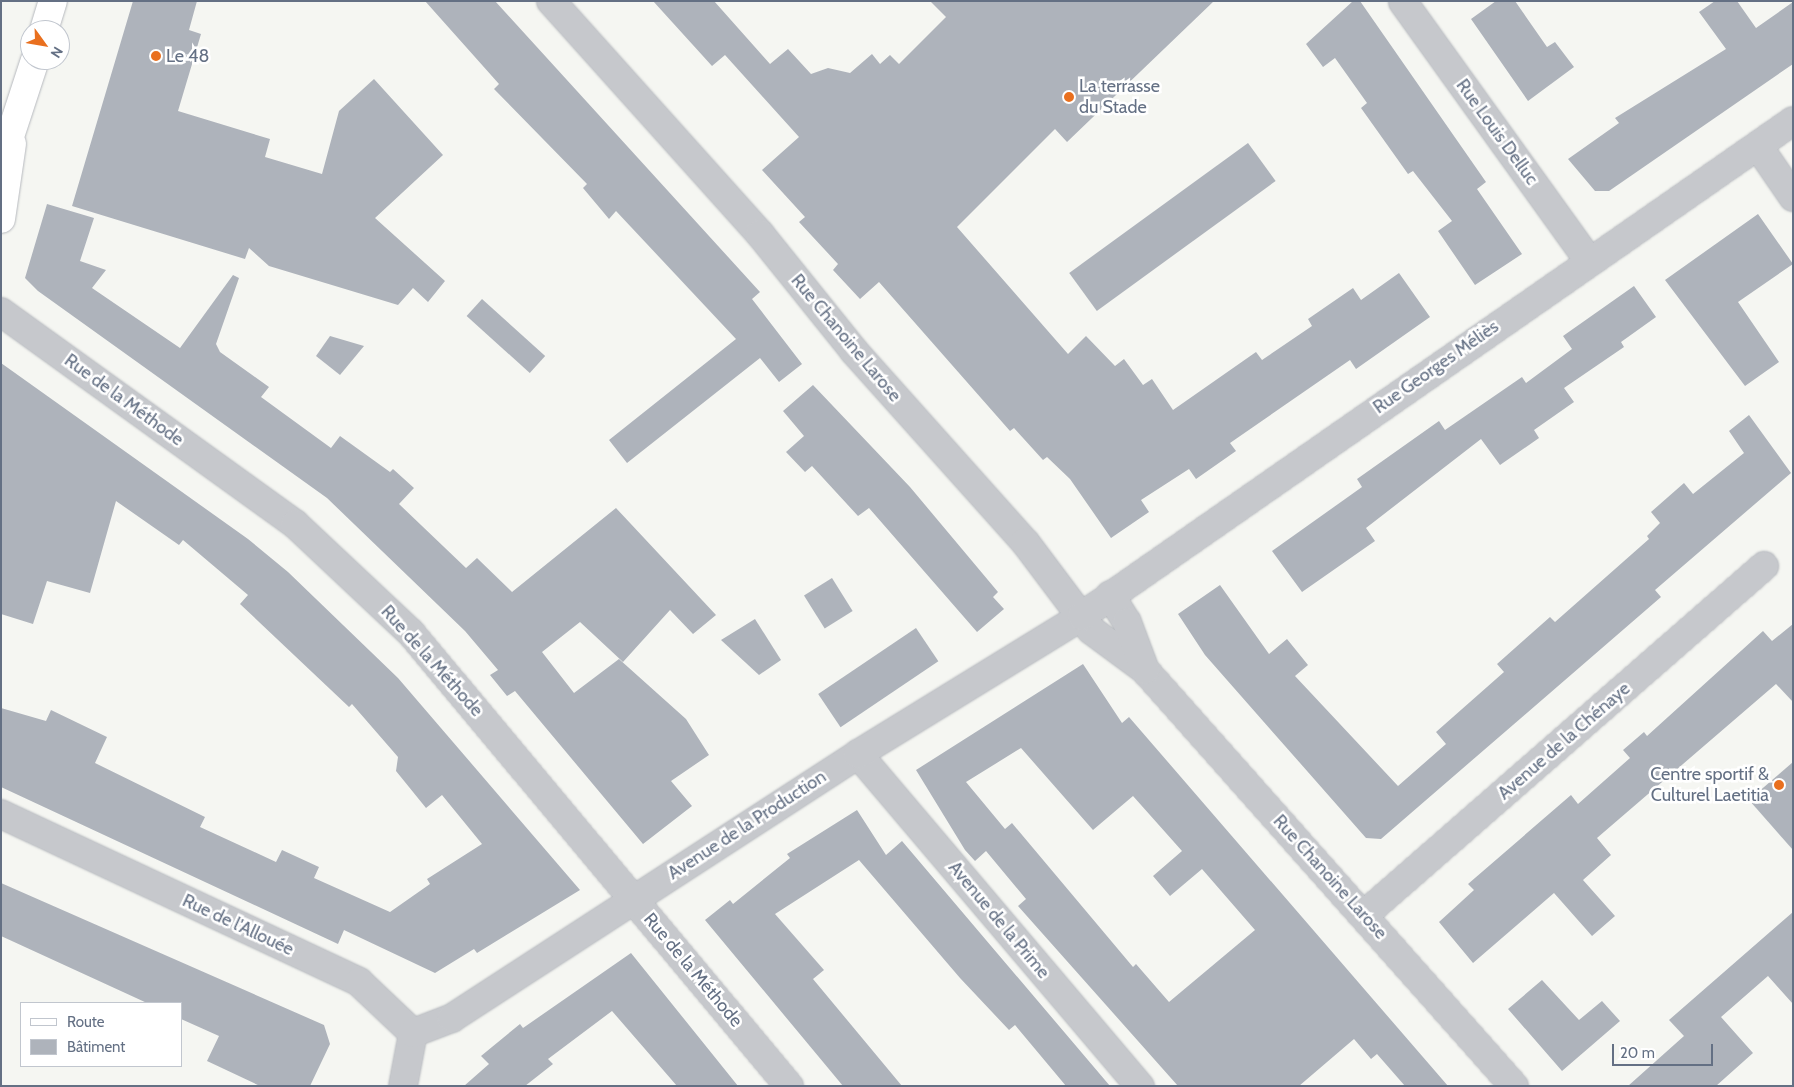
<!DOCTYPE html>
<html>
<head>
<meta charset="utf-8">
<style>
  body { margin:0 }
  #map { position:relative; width:1794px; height:1087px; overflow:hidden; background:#f5f6f2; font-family:Cabin,sans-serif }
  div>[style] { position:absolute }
  .building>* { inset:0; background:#aeb3bb; transform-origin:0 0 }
  .roads { filter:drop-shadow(0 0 1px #b6b9be) drop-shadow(0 0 1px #b6b9be) }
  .street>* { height:28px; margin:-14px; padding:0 14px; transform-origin:14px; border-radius:14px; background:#c6c8cc }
  .primary>* { height:28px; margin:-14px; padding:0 14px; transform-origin:14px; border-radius:14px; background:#fff }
  .dots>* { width:14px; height:14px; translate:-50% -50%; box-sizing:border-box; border:2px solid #fff; border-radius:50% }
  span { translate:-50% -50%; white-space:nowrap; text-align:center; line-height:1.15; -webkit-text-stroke:5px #fff; paint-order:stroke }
  .poi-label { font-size:18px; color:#647084 }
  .left { translate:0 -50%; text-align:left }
  .right { translate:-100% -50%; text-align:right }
  .street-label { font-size:18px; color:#647084 }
  .frame { position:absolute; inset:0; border:2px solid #647084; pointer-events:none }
  .legend { position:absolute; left:20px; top:1002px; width:162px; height:65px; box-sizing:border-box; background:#fff; border:1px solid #c1c6ce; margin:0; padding:6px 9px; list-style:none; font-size:15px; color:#647084 }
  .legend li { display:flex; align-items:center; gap:10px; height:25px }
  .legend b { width:25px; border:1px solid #c1c6ce }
  .north { position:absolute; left:20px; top:20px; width:50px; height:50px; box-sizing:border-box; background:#fff; border:1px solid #c1c6ce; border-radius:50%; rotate:122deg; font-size:14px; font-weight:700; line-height:20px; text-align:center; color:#647084 }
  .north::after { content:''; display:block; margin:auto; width:18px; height:22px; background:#e9701f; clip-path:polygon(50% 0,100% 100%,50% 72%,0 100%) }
  .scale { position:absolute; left:1612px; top:1044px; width:101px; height:22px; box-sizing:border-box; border:2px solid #647084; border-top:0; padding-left:6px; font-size:15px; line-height:18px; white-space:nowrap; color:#647084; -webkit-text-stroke:4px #fff; paint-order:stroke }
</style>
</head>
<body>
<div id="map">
  <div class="building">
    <div style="clip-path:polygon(133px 1px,197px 1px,189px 30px,201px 34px,178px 111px,270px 139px,265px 157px,322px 174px,339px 111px,374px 79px,443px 155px,375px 218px,445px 281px,428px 302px,413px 288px,398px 305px,269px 266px,249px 248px,245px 259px,72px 206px)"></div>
    <div style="clip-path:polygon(425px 1px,495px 1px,760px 292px,752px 299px,802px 364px,779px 382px,760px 358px,627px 463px,609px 440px,736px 339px,616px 211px,609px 219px,583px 188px,587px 184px,494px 89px,499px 84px)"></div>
    <div style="clip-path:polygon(653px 1px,714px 1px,770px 64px,788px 49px,811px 74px,828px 68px,850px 73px,872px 54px,880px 64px,890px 55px,899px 64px,946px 17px,930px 1px,1214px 1px,1067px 142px,1055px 129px,957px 227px,1068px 354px,1086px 336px,1115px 366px,1124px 359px,1143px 385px,1152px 379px,1173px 410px,1256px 352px,1262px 360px,1312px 326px,1308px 319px,1353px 288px,1361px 300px,1399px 273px,1430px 317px,1356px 369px,1350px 360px,1230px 443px,1236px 451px,1196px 479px,1189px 469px,1141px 500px,1149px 512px,1111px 538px,1070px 479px,1047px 457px,1043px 460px,1014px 428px,1010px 431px,879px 282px,860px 299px,833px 270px,838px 264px,799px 222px,805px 217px,762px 170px,799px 137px,725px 55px,712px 66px)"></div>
    <div style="clip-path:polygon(1353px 1px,1360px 1px,1486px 182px,1477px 189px,1522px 254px,1475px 285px,1438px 231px,1452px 221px,1413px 171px,1408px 174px,1361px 108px,1367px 103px,1335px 58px,1323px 67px,1306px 44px)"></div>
    <div style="clip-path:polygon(1496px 1px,1515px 1px,1547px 47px,1555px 42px,1574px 67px,1528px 101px,1471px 19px)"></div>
    <div style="clip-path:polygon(1715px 1px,1737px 1px,1756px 28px,1793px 2px,1793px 64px,1609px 191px,1595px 191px,1568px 159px,1619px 123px,1615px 118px,1726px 49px,1699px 12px)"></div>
    <div style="left:1248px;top:143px;width:47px;height:221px;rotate:54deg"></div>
    <div style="clip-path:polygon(47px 204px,94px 218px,80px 261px,106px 270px,92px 288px,180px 348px,233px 275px,239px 278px,216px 344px,220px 352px,269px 387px,261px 397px,331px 448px,340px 436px,390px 472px,393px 469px,414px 488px,399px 504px,466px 568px,477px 558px,512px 592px,616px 508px,716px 615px,693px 634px,670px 610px,623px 662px,580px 622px,542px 652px,574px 693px,619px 659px,686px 719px,709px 755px,671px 781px,692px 806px,643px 844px,515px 691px,507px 696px,490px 675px,498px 670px,465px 631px,327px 498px,38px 291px,25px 278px)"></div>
    <div style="clip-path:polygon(1758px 214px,1793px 264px,1738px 302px,1779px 362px,1745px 386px,1665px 280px)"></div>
    <div style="clip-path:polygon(1634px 286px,1656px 317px,1621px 342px,1624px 347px,1564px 388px,1574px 402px,1534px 430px,1539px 438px,1500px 465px,1481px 439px,1366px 528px,1375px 541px,1302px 592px,1272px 551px,1362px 487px,1357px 479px,1439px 421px,1445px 430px,1522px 377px,1526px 383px,1572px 349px,1563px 336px)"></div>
    <div style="left:482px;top:299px;width:85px;height:23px;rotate:42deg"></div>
    <div style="clip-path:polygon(330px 336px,364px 346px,340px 375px,316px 356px)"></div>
    <div style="clip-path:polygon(1px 363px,248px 539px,288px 572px,398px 678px,580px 890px,477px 953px,474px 949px,435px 973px,344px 930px,338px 944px,1px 787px,1px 708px,46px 721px,51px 710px,107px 737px,95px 763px,205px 817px,200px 827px,276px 862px,282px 850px,319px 867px,314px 878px,390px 912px,430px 884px,427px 879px,482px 844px,442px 795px,426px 808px,396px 771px,398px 757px,352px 704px,349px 707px,240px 604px,248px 595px,183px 540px,179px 545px,116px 501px,90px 593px,47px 581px,33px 624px,1px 614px)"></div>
    <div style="clip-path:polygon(813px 385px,910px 487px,998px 592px,993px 597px,1004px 609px,977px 632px,869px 508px,858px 516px,812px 466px,805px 472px,786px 452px,804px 436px,783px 411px)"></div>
    <div style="clip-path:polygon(1749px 415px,1791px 473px,1655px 590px,1661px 597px,1381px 839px,1366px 838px,1205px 655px,1178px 614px,1220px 585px,1269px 654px,1287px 639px,1308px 665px,1295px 676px,1398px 786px,1446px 744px,1436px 732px,1504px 672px,1497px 664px,1550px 617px,1555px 622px,1649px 539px,1647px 536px,1660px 523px,1651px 512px,1684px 483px,1693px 494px,1744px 453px,1729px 431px)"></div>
    <div style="left:832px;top:578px;width:39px;height:33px;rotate:58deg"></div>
    <div style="clip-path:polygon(755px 619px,781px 660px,759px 675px,721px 640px)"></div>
    <div style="clip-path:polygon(1793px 624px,1793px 702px,1776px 684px,1597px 838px,1611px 855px,1583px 880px,1615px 916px,1592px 936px,1554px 893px,1473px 963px,1439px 922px,1474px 890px,1468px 884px,1571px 795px,1578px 804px,1630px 758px,1623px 750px,1644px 732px,1647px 736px,1763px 631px,1772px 641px)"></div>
    <div style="left:916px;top:628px;width:40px;height:118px;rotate:56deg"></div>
    <div style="clip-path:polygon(evenodd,1083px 664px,1122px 723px,1129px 717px,1448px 1086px,1405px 1086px,1377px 1054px,1371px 1059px,1354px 1039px,1299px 1086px,1178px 1086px,1018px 906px,1026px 899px,986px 851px,975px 861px,965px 850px,916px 770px,1083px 664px,1021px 748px,1093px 830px,1133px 796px,1182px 851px,1153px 876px,1170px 896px,1202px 869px,1255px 930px,1169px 1002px,1136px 964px,1133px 967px,1012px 823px,1005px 829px,966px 782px,1021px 748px)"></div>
    <div style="clip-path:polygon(1793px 762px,1793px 850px,1749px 800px)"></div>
    <div style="clip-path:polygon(857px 810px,886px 855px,902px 841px,1110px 1086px,1066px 1086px,1015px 1025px,1009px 1030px,960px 978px,859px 860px,775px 914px,824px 970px,813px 979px,902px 1086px,843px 1086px,705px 920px,730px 900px,733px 904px,790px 858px,787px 854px)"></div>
    <div style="clip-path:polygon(1px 883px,324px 1025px,330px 1044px,310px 1086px,260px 1086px,207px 1061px,219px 1036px,181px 1019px,181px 1003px,147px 1003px,1px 936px)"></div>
    <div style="clip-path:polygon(1793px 912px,1793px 1004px,1768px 976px,1721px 1017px,1753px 1053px,1716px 1086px,1628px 1086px,1684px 1036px,1669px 1020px)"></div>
    <div style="clip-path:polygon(631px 953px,738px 1086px,677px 1086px,612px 1011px,548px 1059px,553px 1064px,525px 1086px,464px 1086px,489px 1064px,481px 1056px,520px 1024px,523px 1028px)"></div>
    <div style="clip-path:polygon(1542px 980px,1579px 1020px,1602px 1001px,1620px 1021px,1562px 1071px,1508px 1009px)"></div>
  </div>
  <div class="roads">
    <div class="street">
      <div style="left:551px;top:1px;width:313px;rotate:48.1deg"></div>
      <div style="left:760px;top:234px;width:150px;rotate:51.2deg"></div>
      <div style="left:854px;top:351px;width:256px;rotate:48.2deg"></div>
      <div style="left:1025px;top:542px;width:110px;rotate:53.1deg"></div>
      <div style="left:1091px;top:630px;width:67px;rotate:36.5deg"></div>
      <div style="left:1145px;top:670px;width:556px;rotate:48.43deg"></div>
      <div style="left:1403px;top:2px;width:320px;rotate:54.3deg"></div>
      <div style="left:1758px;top:146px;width:62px;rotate:55.5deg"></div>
      <div style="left:1px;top:312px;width:362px;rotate:35.8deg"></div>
      <div style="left:295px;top:524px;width:159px;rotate:43.2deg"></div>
      <div style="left:411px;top:633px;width:590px;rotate:50.16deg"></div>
      <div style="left:1110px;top:595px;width:32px;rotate:58deg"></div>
      <div style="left:1127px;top:622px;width:51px;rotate:69.4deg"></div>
      <div style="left:858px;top:754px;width:436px;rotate:49.7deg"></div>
      <div style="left:1px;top:814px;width:395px;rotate:25.1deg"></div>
      <div style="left:359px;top:982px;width:74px;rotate:43.4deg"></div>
      <div style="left:413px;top:1033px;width:54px;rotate:100.7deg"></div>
      <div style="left:1364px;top:915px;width:531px;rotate:-41.1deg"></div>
      <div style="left:413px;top:1033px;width:42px;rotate:-21deg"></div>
      <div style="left:452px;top:1018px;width:484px;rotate:-33deg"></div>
      <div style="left:858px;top:754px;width:263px;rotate:-31.6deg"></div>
      <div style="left:1082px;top:616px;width:866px;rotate:-34.85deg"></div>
    </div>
    <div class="primary">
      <div style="left:44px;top:30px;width:30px;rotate:-73deg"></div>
      <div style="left:1px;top:164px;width:109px;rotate:-71.9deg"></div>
      <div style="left:1px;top:219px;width:76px;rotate:-81.7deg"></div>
    </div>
  </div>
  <div class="dots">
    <div style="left:156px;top:56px;background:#e9701f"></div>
    <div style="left:1069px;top:97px;background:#e9701f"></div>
    <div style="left:1779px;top:785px;background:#e9701f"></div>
  </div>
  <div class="poi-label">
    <span class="left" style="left:166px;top:56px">Le 48</span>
    <span class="left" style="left:1079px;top:97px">La terrasse<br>du Stade</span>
    <span class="right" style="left:1769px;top:785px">Centre sportif &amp;<br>Culturel Laetitia</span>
  </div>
  <div class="street-label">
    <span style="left:1497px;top:132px;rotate:54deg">Rue Louis Delluc</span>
    <span style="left:846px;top:338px;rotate:50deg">Rue Chanoine Larose</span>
    <span style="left:1436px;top:367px;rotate:-35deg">Rue Georges Méliès</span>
    <span style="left:124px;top:400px;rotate:36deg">Rue de la Méthode</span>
    <span style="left:432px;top:661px;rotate:48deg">Rue de la Méthode</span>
    <span style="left:1564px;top:741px;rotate:-41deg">Avenue de la Chénaye</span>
    <span style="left:747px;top:825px;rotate:-33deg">Avenue de la Production</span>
    <span style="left:1330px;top:877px;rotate:48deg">Rue Chanoine Larose</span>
    <span style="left:999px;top:920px;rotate:50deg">Avenue de la Prime</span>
    <span style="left:238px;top:925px;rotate:25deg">Rue de l'Allouée</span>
    <span style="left:693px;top:970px;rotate:50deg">Rue de la Méthode</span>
  </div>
  <div class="frame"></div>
  <ul class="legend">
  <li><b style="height:6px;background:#fff"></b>Route</li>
  <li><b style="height:14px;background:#aeb3bb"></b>Bâtiment</li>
  </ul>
  <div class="north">N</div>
  <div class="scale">20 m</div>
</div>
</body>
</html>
